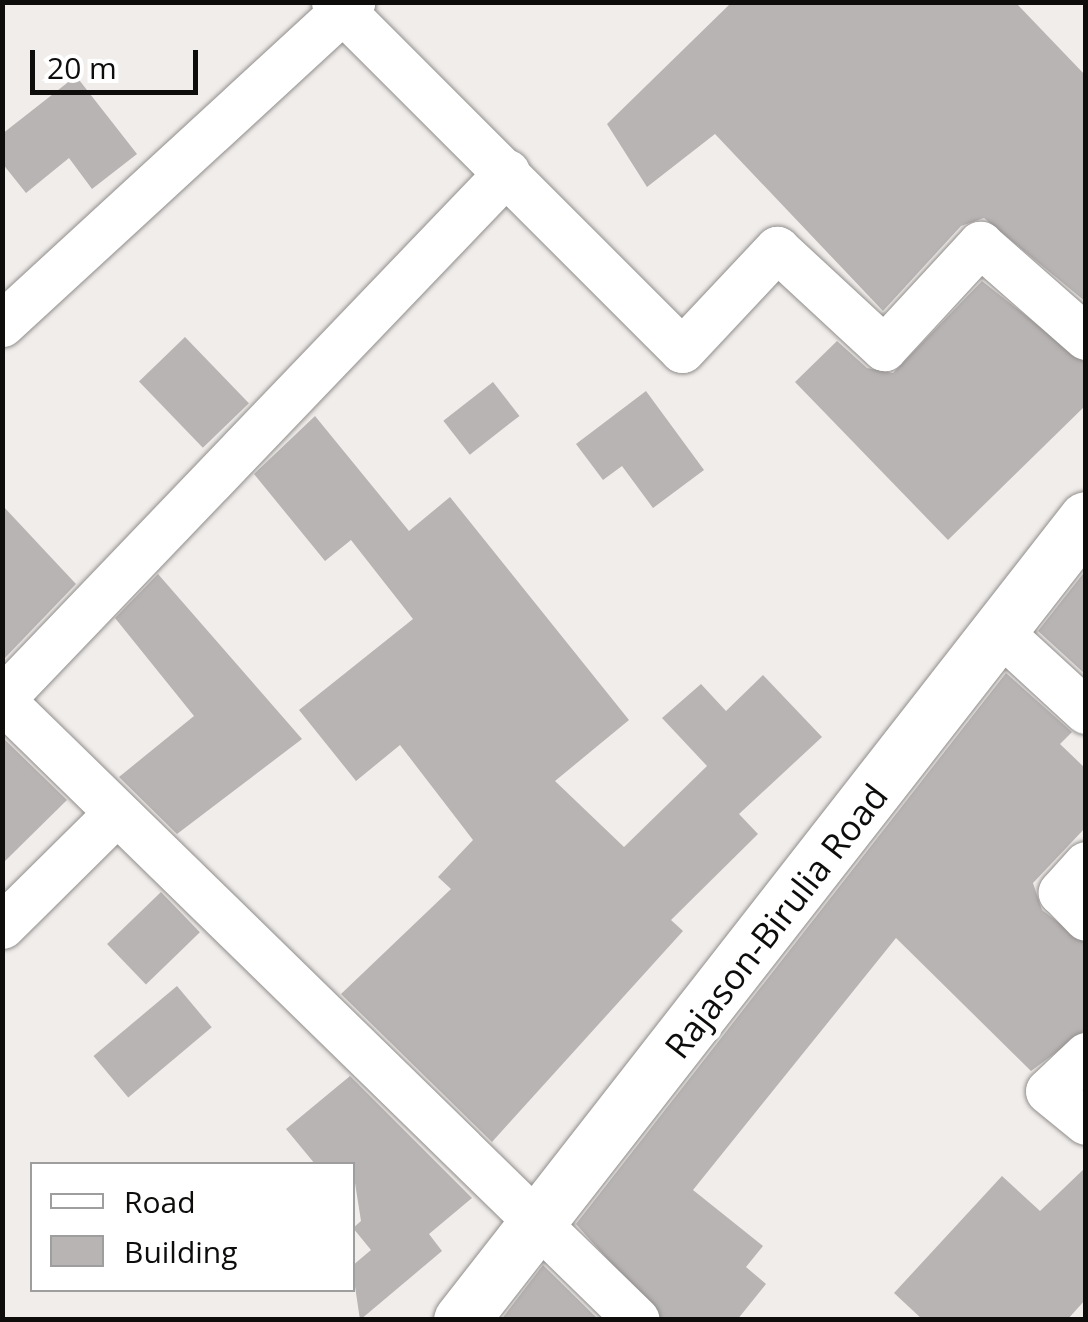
<!DOCTYPE html>
<html>
<head>
<meta charset="utf-8">
<style>
  body { margin:0 }
  #map { position:relative; width:1088px; height:1322px; overflow:hidden; background:#f0edeb; font-family:"Open Sans",sans-serif }
  div>[style] { position:absolute }
  .building>* { inset:0; background:#b8b4b4; transform-origin:0 0 }
  .roads { filter:drop-shadow(0 0 2px #908d8b) drop-shadow(0 0 2px #908d8b) }
  .street>* { height:45px; margin:-22.5px; padding:0 22.5px; transform-origin:22.5px; border-radius:22.5px; background:#fff }
  .secondary>* { height:55px; margin:-27.5px; padding:0 27.5px; transform-origin:27.5px; border-radius:27.5px; background:#fff }
  span { translate:-50% -50%; white-space:nowrap; text-align:center; line-height:1.15; -webkit-text-stroke:10px #fff; paint-order:stroke }
  .street-label { font-size:35px; color:#0e0d0c }
  .frame { position:absolute; inset:0; border:5px solid #0e0d0c; pointer-events:none }
  .legend { position:absolute; left:30px; top:1162px; width:325px; height:130px; box-sizing:border-box; background:#fff; border:2px solid #9f9e9e; margin:0; padding:12px 18px; list-style:none; font-size:30px; color:#0e0d0c }
  .legend li { display:flex; align-items:center; gap:20px; height:50px }
  .legend b { width:50px; border:2px solid #9f9e9e }
  .scale { position:absolute; left:30px; top:50px; width:168px; height:45px; box-sizing:border-box; border:5px solid #0e0d0c; border-top:0; padding-left:12px; font-size:30px; line-height:35px; white-space:nowrap; color:#0e0d0c; -webkit-text-stroke:8px #fff; paint-order:stroke }
</style>
</head>
<body>
<div id="map">
  <div class="building">
    <div style="clip-path:polygon(732px 2px,1015px 2px,1086px 76px,1086px 302px,984px 218px,961px 226px,883px 311px,715px 134px,647px 187px,607px 124px)"></div>
    <div style="clip-path:polygon(76px 76px,137px 154px,92px 189px,69px 158px,26px 193px,2px 163px,2px 134px)"></div>
    <div style="clip-path:polygon(982px 281px,1086px 363px,1086px 405px,948px 540px,795px 382px,837px 341px,867px 368px,893px 373px)"></div>
    <div style="left:185px;top:337px;width:92px;height:64px;rotate:46deg"></div>
    <div style="left:493px;top:382px;width:43px;height:63px;rotate:52deg"></div>
    <div style="clip-path:polygon(646px 391px,704px 470px,653px 508px,622px 466px,603px 480px,576px 444px)"></div>
    <div style="clip-path:polygon(315px 416px,409px 531px,450px 497px,629px 720px,555px 781px,624px 847px,707px 766px,662px 718px,701px 684px,726px 711px,763px 675px,822px 737px,739px 814px,758px 834px,671px 920px,683px 931px,492px 1142px,341px 994px,451px 889px,438px 877px,473px 840px,400px 745px,356px 781px,299px 710px,413px 619px,351px 540px,325px 561px,254px 474px)"></div>
    <div style="clip-path:polygon(2px 505px,76px 584px,2px 661px)"></div>
    <div style="clip-path:polygon(1086px 570px,1086px 673px,1085px 674px,1038px 631px)"></div>
    <div style="clip-path:polygon(158px 574px,302px 739px,177px 834px,119px 777px,194px 716px,115px 618px)"></div>
    <div style="clip-path:polygon(1006px 673px,1072px 732px,1060px 744px,1086px 769px,1086px 827px,1033px 883px,1042px 910px,1086px 943px,1086px 1030px,1031px 1071px,896px 938px,693px 1190px,763px 1246px,746px 1267px,766px 1284px,737px 1320px,662px 1320px,576px 1224px)"></div>
    <div style="clip-path:polygon(2px 737px,67px 800px,2px 864px)"></div>
    <div style="left:161px;top:892px;width:56px;height:75px;rotate:46deg"></div>
    <div style="left:177px;top:986px;width:54px;height:109px;rotate:50deg"></div>
    <div style="clip-path:polygon(350px 1076px,472px 1198px,429px 1234px,442px 1251px,360px 1320px,352px 1266px,371px 1250px,353px 1228px,361px 1221px,352px 1164px,315px 1164px,286px 1129px)"></div>
    <div style="clip-path:polygon(1086px 1167px,1086px 1299px,1067px 1320px,923px 1320px,894px 1293px,1002px 1176px,1040px 1211px)"></div>
    <div style="clip-path:polygon(543px 1265px,599px 1320px,501px 1320px)"></div>
  </div>
  <div class="roads">
    <div class="street">
      <div style="left:334px;top:2px;width:492px;rotate:45deg"></div>
      <div style="left:682px;top:350px;width:139px;rotate:-46.8deg"></div>
      <div style="left:777px;top:249px;width:146px;rotate:42.8deg"></div>
      <div style="left:884px;top:348px;width:142px;rotate:-47.3deg"></div>
      <div style="left:980px;top:244px;width:141px;rotate:41.3deg"></div>
      <div style="left:2px;top:324px;width:476px;rotate:-42.6deg"></div>
      <div style="left:1000px;top:632px;width:117px;rotate:42.6deg"></div>
      <div style="left:2px;top:699px;width:730px;rotate:-46.22deg"></div>
      <div style="left:2px;top:700px;width:887px;rotate:44.32deg"></div>
      <div style="left:1086px;top:864px;width:38px;rotate:132deg"></div>
      <div style="left:1061px;top:892px;width:36px;rotate:46deg"></div>
      <div style="left:2px;top:926px;width:161px;rotate:-44.7deg"></div>
      <div style="left:1086px;top:1055px;width:52px;rotate:136.5deg"></div>
      <div style="left:1048px;top:1091px;width:49px;rotate:39.2deg"></div>
    </div>
    <div class="secondary">
      <div style="left:461px;top:1320px;width:1016px;rotate:-52.04deg"></div>
    </div>
  </div>
  <div class="street-label">
    <span style="left:776px;top:921px;rotate:-52deg">Rajason-Birulia Road</span>
  </div>
  <div class="frame"></div>
  <ul class="legend">
  <li><b style="height:12px;background:#fff"></b>Road</li>
  <li><b style="height:28px;background:#b8b4b4"></b>Building</li>
  </ul>
  <div class="scale">20 m</div>
</div>
</body>
</html>
